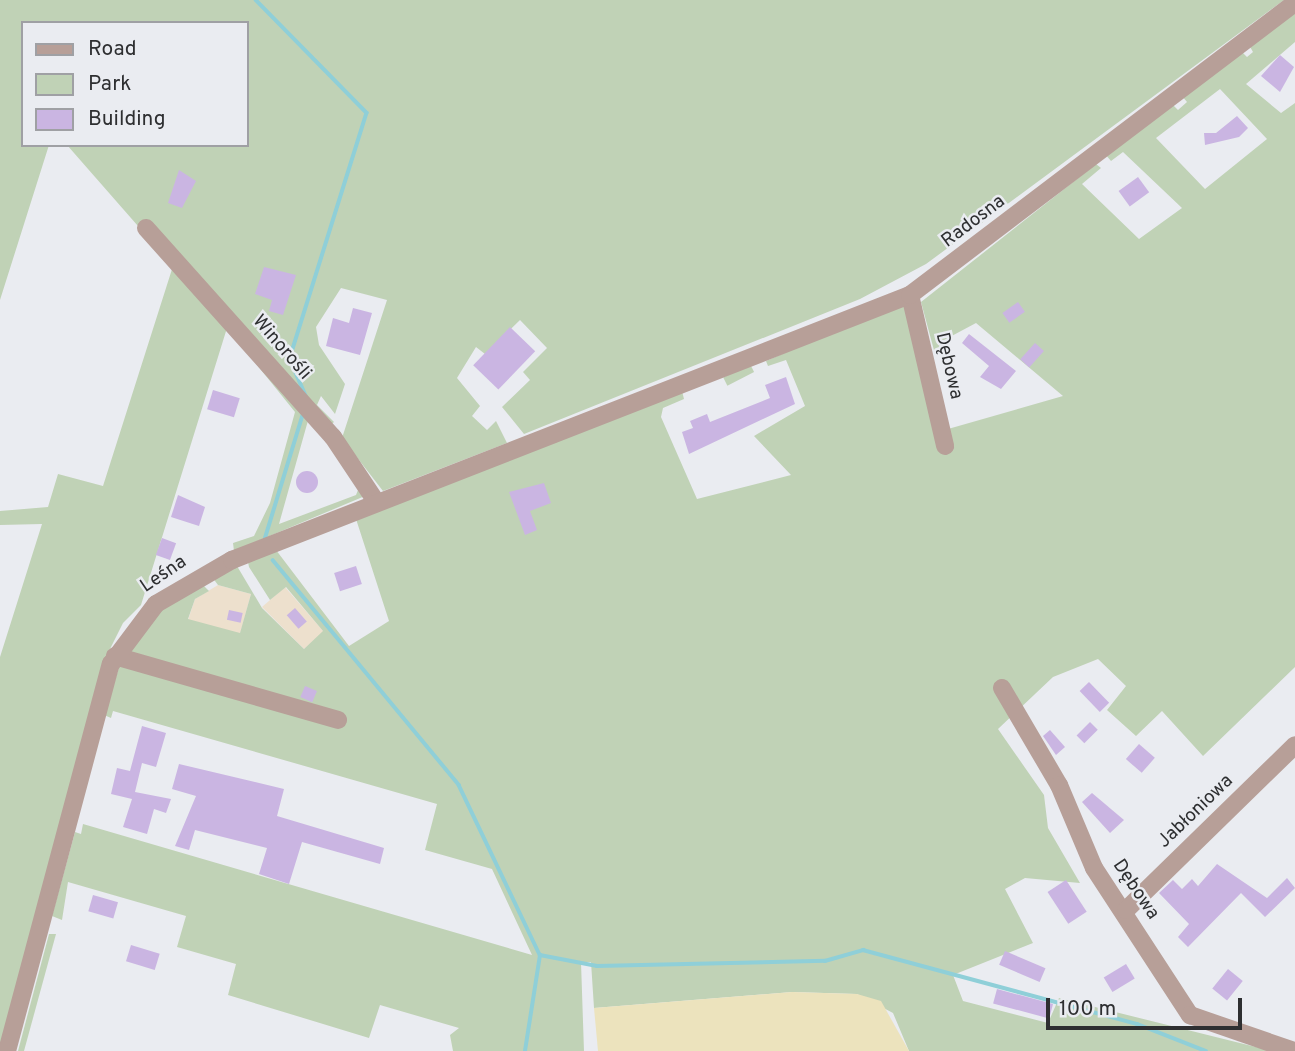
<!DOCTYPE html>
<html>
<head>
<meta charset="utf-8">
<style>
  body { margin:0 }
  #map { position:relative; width:1295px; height:1051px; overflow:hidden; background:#eaecf1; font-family:Overpass,sans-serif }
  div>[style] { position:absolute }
  .industrial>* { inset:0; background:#ede0cd }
  .green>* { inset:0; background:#c0d2b6; transform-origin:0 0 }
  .sand>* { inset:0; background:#ece3bd }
  .stream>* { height:3.5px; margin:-1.75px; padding:0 1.75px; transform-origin:1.75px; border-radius:1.75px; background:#8fcfd8 }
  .building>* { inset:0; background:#cab5e2; transform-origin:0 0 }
  .round { border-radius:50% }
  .minor>* { height:18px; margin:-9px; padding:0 9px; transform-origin:9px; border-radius:9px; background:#b79f98 }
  span { translate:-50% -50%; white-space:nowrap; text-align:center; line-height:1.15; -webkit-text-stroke:5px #eaecf1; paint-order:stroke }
  .street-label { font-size:19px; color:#2e2f31 }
  .legend { position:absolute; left:21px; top:21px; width:228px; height:126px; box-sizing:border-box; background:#eaecf1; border:2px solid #9fa0a4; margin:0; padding:9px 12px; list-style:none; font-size:21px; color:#2e2f31 }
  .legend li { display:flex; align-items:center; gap:14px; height:35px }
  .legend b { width:35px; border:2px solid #9fa0a4 }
  .scale { position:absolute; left:1046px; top:998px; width:196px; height:32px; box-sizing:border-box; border:4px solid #2e2f31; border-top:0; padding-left:9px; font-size:21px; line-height:24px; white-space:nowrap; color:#2e2f31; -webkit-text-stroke:5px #eaecf1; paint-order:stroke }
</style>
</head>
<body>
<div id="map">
  <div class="industrial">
    <div style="clip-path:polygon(218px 585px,251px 594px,240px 634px,188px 620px,195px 599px)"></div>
    <div style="clip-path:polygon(285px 587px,324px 632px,304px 649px,262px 607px)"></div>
  </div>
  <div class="green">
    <div style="clip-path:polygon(0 0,1284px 0,926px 264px,860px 299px,524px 434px,502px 407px,530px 380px,523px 372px,547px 348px,520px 320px,485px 354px,476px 347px,457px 378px,480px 406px,472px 416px,487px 430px,496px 421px,507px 443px,383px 491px,342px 438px,387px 300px,341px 288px,316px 327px,319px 345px,345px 384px,335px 414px,321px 396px,317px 405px,334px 422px,329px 426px,309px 417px,279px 524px,356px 495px,360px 485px,365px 496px,234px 551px,233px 543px,254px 536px,270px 503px,295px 412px,227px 328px,141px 605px,123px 623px,102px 665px,0 1051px,0 657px,42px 524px,0 525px,0 511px,48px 507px,58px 474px,103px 486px,173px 266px,67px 145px,247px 145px,247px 23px,23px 23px,23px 145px,49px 145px,0 300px)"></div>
    <div style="clip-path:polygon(evenodd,1295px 12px,1295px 42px,1246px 84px,1281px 113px,1295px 103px,1295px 667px,1203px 756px,1162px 711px,1136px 736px,1107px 710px,1126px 686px,1098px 659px,1053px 677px,998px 729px,1044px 795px,1048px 828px,1080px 883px,1025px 878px,1005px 889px,1033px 943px,953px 975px,963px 1001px,1048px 1023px,1059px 998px,1272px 1051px,909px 1051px,893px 1013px,857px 994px,792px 992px,594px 1008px,591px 962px,581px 962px,584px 1051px,453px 1051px,450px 1035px,459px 1028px,380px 1005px,369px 1038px,228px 995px,236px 964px,177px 947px,186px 916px,68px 882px,62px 920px,52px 916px,75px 832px,81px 834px,83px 824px,532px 955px,492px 869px,425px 850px,437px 804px,113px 711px,111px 718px,104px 715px,122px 658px,143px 624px,200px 582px,209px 591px,195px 599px,188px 619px,240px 633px,251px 594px,218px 585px,212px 577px,237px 566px,262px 608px,304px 649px,323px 631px,286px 587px,270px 600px,249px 567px,248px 562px,276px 550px,349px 646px,389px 621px,356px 519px,682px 391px,684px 399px,663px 408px,661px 417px,697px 499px,791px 475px,754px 436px,805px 406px,786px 360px,768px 366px,766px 361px,907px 300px,948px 429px,1063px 396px,976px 323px,946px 339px,935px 354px,921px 302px,1096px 164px,1101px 168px,1082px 184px,1139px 239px,1182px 208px,1123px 152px,1111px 161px,1105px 154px,1172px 104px,1178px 110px,1187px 102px,1182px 96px,1242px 52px,1247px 57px,1253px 52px,1249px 45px,1295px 12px,1220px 89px,1267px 139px,1205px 189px,1156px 138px,1220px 89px)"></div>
    <div style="left:750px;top:364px;width:9px;height:30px;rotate:63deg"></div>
    <div style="clip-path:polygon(49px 934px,56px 934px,24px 1051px,18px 1051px)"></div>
  </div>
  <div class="sand">
    <div style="clip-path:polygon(792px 992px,857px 994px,881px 1001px,909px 1051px,598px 1051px,594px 1008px)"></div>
  </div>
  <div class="stream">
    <div style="left:256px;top:0;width:158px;rotate:45.5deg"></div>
    <div style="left:367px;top:113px;width:258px;rotate:107.4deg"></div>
    <div style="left:290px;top:359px;width:43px;rotate:66.4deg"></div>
    <div style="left:265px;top:538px;width:130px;rotate:-73deg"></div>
    <div style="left:273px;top:560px;width:292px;rotate:50.4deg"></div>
    <div style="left:459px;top:785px;width:188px;rotate:64.5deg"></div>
    <div style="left:540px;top:955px;width:58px;rotate:10.9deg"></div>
    <div style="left:597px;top:966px;width:228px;rotate:-1.3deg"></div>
    <div style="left:825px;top:961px;width:40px;rotate:-16deg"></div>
    <div style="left:863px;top:950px;width:284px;rotate:15.1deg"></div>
    <div style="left:1137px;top:1024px;width:74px;rotate:21.4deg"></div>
    <div style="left:525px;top:1051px;width:97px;rotate:-81.1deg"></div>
  </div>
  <div class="building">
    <div style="clip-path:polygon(1280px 55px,1294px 67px,1280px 92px,1261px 76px)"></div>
    <div style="clip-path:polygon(1237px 116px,1248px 128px,1239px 137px,1205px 145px,1204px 133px,1216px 133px)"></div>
    <div style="clip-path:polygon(179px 170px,196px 181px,182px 208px,168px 203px)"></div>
    <div style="left:1138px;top:177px;width:19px;height:24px;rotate:54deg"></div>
    <div style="clip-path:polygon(264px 267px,296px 275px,283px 315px,269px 311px,272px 300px,255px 294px)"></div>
    <div style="left:1018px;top:302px;width:12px;height:19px;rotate:55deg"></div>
    <div style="clip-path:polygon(353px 308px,372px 313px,360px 355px,326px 346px,333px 318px,349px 323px)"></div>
    <div style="left:510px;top:327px;width:35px;height:53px;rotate:44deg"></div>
    <div style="clip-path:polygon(969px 334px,1016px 371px,1001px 389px,980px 377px,989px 366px,962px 343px)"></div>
    <div style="left:1035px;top:343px;width:12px;height:22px;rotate:42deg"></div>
    <div style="clip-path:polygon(786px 377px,795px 404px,689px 454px,682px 432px,693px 428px,690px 421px,707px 414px,710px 422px,770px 398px,765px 385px)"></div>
    <div style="left:213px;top:390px;width:28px;height:20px;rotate:17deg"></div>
    <div class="round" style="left:296px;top:471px;width:22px;height:22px"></div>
    <div style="clip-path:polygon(544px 483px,551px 503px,530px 511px,537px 530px,525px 535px,509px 492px)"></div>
    <div style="clip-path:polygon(178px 495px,205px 507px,199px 526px,171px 517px)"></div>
    <div style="left:162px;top:538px;width:15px;height:18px;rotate:20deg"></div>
    <div style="left:356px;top:566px;width:19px;height:23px;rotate:72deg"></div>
    <div style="left:295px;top:608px;width:18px;height:11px;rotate:49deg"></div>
    <div style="left:229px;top:610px;width:14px;height:10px;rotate:12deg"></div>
    <div style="left:1089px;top:682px;width:29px;height:13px;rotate:46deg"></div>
    <div style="left:305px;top:686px;width:13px;height:12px;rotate:23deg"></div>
    <div style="left:1090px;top:722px;width:11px;height:19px;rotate:45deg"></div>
    <div style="clip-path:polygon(142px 726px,166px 733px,156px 767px,142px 763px,135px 792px,171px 799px,166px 813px,154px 809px,147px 834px,123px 827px,132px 799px,111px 794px,117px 768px,130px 771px)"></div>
    <div style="clip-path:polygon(1050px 730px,1065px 747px,1056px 755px,1043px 736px)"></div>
    <div style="left:1139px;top:744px;width:21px;height:20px;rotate:41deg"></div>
    <div style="clip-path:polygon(179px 764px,284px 789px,277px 816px,384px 848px,380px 864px,302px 842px,289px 884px,259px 874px,267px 848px,195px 830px,189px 850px,175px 846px,196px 796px,172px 789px)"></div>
    <div style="clip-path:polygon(1092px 793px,1124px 820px,1110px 833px,1082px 802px)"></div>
    <div style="clip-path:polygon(1217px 864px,1267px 898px,1287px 878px,1295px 888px,1265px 917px,1241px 893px,1188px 947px,1178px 937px,1189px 924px,1159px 893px,1173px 880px,1182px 889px,1192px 879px,1198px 886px)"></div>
    <div style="left:1066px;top:880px;width:38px;height:22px;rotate:57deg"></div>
    <div style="left:93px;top:895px;width:26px;height:17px;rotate:16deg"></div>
    <div style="left:131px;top:945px;width:30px;height:17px;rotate:17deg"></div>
    <div style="left:1005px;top:951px;width:44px;height:15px;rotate:23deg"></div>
    <div style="left:1126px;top:964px;width:17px;height:26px;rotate:59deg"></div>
    <div style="left:1228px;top:969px;width:19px;height:25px;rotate:39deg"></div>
    <div style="left:997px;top:989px;width:58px;height:15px;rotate:15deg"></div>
  </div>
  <div class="minor">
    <div style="left:146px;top:228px;width:280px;rotate:48.2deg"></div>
    <div style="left:333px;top:437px;width:79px;rotate:56.3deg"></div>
    <div style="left:910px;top:295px;width:155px;rotate:76.9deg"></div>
    <div style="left:115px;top:656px;width:232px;rotate:16deg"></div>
    <div style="left:1002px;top:688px;width:113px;rotate:59.6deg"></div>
    <div style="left:1059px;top:785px;width:90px;rotate:67.1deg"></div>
    <div style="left:1094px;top:868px;width:176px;rotate:56.9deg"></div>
    <div style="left:1190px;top:1015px;width:110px;rotate:19.1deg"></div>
    <div style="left:1126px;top:910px;width:236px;rotate:-44.3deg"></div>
    <div style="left:7px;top:1051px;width:401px;rotate:-75deg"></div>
    <div style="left:111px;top:664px;width:75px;rotate:-53.1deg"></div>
    <div style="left:156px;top:604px;width:88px;rotate:-30.1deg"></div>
    <div style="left:232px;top:560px;width:728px;rotate:-21.35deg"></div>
    <div style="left:910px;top:295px;width:483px;rotate:-37.2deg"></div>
  </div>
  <div class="street-label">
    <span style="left:974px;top:222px;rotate:-37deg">Radosna</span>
    <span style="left:281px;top:348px;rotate:49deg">Winorośli</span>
    <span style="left:948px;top:366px;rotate:77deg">Dębowa</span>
    <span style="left:164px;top:575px;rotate:-34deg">Leśna</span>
    <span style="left:1196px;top:812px;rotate:-44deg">Jabłoniowa</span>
    <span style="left:1135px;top:890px;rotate:56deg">Dębowa</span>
  </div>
  <ul class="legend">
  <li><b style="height:9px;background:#b79f98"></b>Road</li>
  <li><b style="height:19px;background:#c0d2b6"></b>Park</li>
  <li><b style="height:19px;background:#cab5e2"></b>Building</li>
  </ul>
  <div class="scale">100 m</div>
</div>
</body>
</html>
